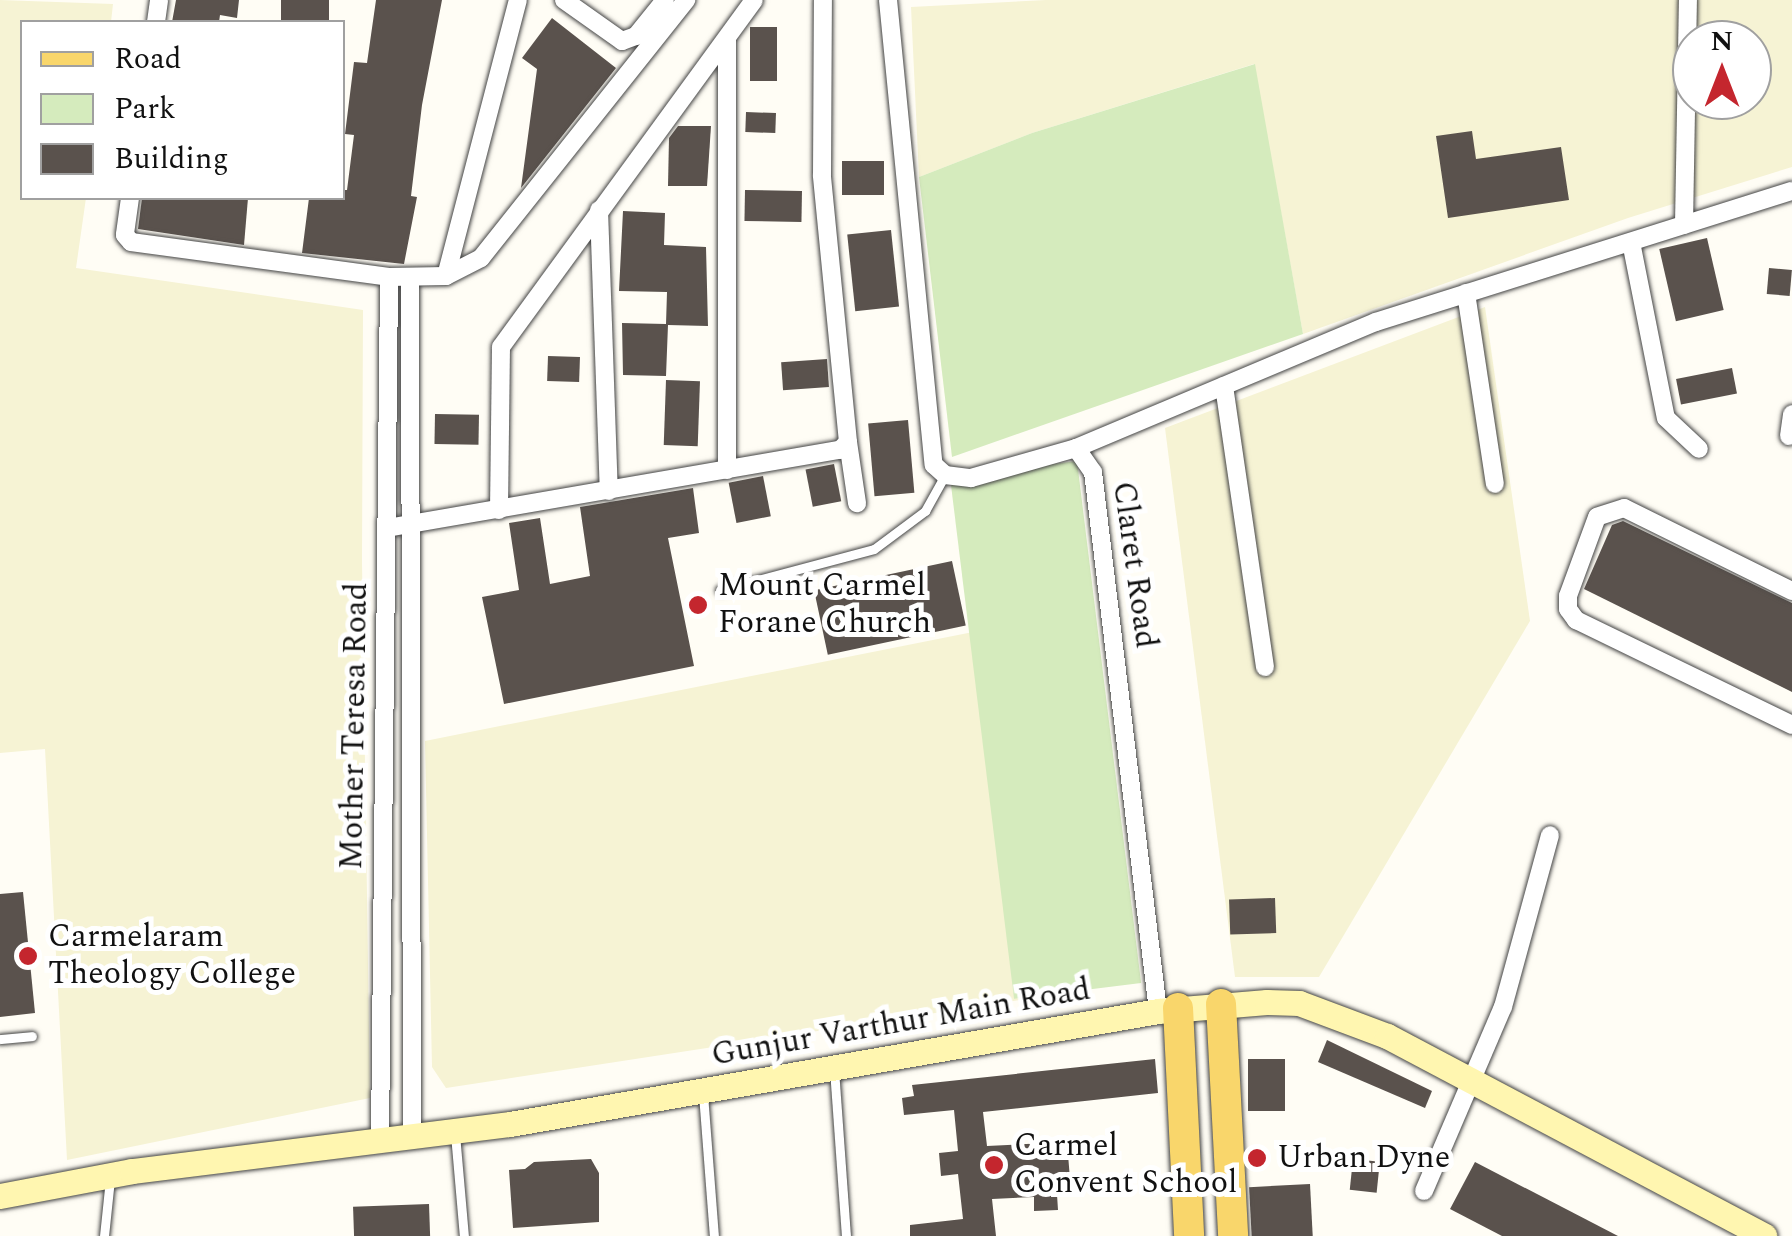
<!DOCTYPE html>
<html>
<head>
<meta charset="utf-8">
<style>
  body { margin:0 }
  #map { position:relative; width:1792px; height:1236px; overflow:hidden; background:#fffdf5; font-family:Spectral,serif }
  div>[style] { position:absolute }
  .farmland>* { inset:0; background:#f6f3d4 }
  .green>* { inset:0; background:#d5ebbd; transform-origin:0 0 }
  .building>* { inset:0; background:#5a524d; transform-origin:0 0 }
  .roads { filter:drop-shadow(0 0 2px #444) drop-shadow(0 0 2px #444) }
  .lane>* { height:9px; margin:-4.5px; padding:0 4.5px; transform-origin:4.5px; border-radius:4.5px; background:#fff }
  .street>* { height:18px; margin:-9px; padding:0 9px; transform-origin:9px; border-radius:9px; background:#fff }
  .secondary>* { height:25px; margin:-12.5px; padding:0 12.5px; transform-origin:12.5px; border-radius:12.5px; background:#fff6b0 }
  .primary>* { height:30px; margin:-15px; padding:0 15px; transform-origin:15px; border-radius:15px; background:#f9d66b }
  .dots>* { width:28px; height:28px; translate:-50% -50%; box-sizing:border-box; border:5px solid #fff; border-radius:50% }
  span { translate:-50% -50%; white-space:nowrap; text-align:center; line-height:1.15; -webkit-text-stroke:10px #fff; paint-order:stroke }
  .street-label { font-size:32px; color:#111 }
  .poi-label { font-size:32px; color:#111 }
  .left { translate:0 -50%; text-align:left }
  .legend { position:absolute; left:20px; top:20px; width:325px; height:180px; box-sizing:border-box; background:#fff; border:2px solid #a0a0a0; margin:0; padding:12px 18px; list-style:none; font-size:30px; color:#111 }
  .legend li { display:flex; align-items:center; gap:20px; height:50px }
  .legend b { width:50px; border:2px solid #a0a0a0 }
  .north { position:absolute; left:1672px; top:20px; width:100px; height:100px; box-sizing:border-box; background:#fff; border:2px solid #a0a0a0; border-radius:50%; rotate:0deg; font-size:28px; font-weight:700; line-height:40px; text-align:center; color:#111 }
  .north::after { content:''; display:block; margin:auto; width:35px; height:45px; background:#c4262e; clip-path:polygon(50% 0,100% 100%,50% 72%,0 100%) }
</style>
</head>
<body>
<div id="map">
  <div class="farmland">
    <div style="clip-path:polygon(0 0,113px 4px,111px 22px,22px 22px,22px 198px,86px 198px,76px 268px,363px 310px,362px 562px,370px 1098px,67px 1160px,45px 749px,0 753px)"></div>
    <div style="clip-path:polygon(evenodd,1046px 0,1792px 0,1792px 167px,1628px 218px,1303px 334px,1254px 64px,1032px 133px,919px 177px,911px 7px,1046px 0,1692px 40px,1752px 40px,1752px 100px,1692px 100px,1692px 40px)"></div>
    <div style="clip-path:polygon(1485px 307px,1530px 621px,1319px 977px,1235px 977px,1165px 428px)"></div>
    <div style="clip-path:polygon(973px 632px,1020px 1000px,446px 1088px,432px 1067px,425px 741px)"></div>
  </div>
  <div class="green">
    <div style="clip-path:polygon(1255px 64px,1303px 334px,952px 457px,919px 177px,1032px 133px)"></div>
    <div style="left:1077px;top:461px;width:526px;height:128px;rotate:83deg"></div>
  </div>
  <div class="building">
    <div style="clip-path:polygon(176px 0,239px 0,237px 18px,220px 15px,219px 22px,172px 22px)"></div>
    <div style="left:281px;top:0;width:48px;height:22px"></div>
    <div style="clip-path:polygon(376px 0,442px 0,422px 105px,411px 196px,417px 197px,404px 264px,302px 253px,309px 198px,342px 198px,342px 190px,347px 190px,354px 135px,345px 134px,354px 62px,367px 63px)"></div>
    <div style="clip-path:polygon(552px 18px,616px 68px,521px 188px,537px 69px,522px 58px)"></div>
    <div style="left:750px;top:27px;width:27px;height:54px"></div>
    <div style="left:746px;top:112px;width:30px;height:20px;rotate:2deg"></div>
    <div style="clip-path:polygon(678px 126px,711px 126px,707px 186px,668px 186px,669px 138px)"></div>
    <div style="clip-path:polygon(1472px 131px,1476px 159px,1561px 147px,1569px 200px,1448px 218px,1436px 136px)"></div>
    <div style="left:842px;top:161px;width:42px;height:34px"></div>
    <div style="left:745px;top:190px;width:57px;height:31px;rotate:1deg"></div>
    <div style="clip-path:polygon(142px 198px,248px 198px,244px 245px,138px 229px)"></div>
    <div style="clip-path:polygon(623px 211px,665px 213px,664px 245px,706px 247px,708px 326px,668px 325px,666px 376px,623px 375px,622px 323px,666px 324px,667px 292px,619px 291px)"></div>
    <div style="left:891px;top:230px;width:77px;height:44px;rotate:84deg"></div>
    <div style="left:1707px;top:238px;width:74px;height:49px;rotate:77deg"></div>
    <div style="left:1769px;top:268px;width:23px;height:26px;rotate:5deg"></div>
    <div style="left:548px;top:356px;width:32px;height:25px;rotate:2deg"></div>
    <div style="left:827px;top:359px;width:28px;height:46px;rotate:86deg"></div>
    <div style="left:1732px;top:368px;width:26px;height:57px;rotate:79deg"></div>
    <div style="left:666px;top:380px;width:34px;height:65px;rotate:2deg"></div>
    <div style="left:435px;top:414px;width:44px;height:30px;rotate:1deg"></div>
    <div style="left:908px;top:420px;width:73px;height:40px;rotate:85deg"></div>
    <div style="left:834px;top:464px;width:38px;height:29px;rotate:79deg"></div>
    <div style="left:763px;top:476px;width:41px;height:35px;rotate:79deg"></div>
    <div style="clip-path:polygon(693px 488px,699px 533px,668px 538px,694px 666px,504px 704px,482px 597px,519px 590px,509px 523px,540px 518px,550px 584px,590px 576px,580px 507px)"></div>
    <div style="clip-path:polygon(1623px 521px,1792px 603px,1792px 692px,1584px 589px,1612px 525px)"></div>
    <div style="left:952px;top:561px;width:66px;height:141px;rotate:78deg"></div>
    <div style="clip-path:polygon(23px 892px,35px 1013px,0 1017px,0 894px)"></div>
    <div style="left:1275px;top:898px;width:35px;height:46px;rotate:88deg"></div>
    <div style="clip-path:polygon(1327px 1040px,1432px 1091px,1425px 1108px,1318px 1062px)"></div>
    <div style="clip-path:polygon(1155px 1059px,1158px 1093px,983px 1112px,987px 1146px,1067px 1142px,1070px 1179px,1056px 1179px,1058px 1210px,1034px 1211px,1034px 1197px,992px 1199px,996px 1236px,910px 1236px,910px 1225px,963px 1219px,958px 1174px,941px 1176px,939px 1153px,958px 1151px,954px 1110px,904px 1115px,902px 1098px,914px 1096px,912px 1085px)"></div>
    <div style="left:1248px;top:1059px;width:37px;height:52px"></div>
    <div style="clip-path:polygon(591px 1159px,599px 1173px,599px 1222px,513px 1228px,509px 1170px,525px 1169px,534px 1162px)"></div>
    <div style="left:1353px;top:1159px;width:27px;height:31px;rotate:6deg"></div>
    <div style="clip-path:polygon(1475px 1162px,1618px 1236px,1502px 1236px,1450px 1209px)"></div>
    <div style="left:1310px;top:1184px;width:52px;height:61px;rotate:87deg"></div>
    <div style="left:429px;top:1204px;width:32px;height:76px;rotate:88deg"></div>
  </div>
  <div class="roads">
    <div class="lane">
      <div style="left:720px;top:590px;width:159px;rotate:-14.9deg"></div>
      <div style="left:874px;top:549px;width:64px;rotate:-36.7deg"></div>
      <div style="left:925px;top:511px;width:41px;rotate:-60.9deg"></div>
      <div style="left:0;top:1039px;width:32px;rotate:-5deg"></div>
      <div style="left:834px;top:1069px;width:167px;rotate:85.9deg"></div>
      <div style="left:703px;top:1094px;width:142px;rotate:85.6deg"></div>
      <div style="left:455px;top:1134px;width:102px;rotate:85deg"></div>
      <div style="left:104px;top:1236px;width:57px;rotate:-84deg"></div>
    </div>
    <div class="street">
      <div style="left:564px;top:0;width:71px;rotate:35.3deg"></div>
      <div style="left:622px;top:41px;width:15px;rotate:-20deg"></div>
      <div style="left:636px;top:36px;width:46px;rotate:-51.1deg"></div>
      <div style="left:888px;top:0;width:467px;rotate:84.4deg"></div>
      <div style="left:934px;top:465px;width:15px;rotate:42deg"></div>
      <div style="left:945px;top:475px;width:26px;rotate:7deg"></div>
      <div style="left:971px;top:478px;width:109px;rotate:-15.9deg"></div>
      <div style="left:1076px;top:448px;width:29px;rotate:55deg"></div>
      <div style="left:1093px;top:472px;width:543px;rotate:83.12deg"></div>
      <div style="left:156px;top:22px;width:22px;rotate:-82deg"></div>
      <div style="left:727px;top:39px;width:431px;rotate:90deg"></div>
      <div style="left:130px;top:198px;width:37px;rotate:98deg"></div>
      <div style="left:125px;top:235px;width:9px;rotate:49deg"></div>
      <div style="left:131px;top:242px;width:260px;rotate:7.7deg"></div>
      <div style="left:389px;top:277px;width:57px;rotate:-1deg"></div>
      <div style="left:446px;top:276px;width:39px;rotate:-27deg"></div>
      <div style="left:481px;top:258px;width:330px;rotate:-51.5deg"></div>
      <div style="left:599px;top:210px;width:281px;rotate:88deg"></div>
      <div style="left:1684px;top:225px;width:225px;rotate:-89deg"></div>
      <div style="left:1631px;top:242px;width:179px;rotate:78.8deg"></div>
      <div style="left:1666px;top:418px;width:45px;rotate:43.2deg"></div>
      <div style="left:446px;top:276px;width:285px;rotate:-75.4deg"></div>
      <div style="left:410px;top:277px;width:859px;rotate:89.87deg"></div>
      <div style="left:1466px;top:293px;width:193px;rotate:81.4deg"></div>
      <div style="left:1224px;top:386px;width:284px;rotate:81.7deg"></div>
      <div style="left:1789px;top:436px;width:22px;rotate:-82deg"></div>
      <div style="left:848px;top:442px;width:62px;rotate:81.6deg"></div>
      <div style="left:1076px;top:448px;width:325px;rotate:-22.8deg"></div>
      <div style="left:1376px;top:322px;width:436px;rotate:-17.5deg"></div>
      <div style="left:499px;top:510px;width:163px;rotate:-89.3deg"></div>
      <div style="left:501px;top:347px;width:429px;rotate:-53.9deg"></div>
      <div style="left:387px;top:528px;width:460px;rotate:-9.8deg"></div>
      <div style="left:840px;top:450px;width:11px;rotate:-45deg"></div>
      <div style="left:848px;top:442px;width:268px;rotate:-95.6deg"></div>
      <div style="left:822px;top:175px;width:175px;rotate:-89.7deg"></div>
      <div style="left:1792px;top:591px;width:187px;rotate:-153.7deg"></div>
      <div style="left:1624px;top:508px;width:28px;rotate:162deg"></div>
      <div style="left:1597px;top:517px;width:84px;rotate:110.2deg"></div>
      <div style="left:1568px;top:596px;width:13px;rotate:90deg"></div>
      <div style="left:1568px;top:609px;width:14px;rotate:54deg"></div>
      <div style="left:1576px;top:620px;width:240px;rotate:25.9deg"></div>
      <div style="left:380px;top:1140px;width:863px;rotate:-89.4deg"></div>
      <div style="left:1424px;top:1191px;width:200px;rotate:-66.8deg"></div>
      <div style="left:1503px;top:1007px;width:178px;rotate:-74.7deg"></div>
    </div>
    <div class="secondary">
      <div style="left:0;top:1196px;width:134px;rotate:-10.7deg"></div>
      <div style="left:132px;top:1171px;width:381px;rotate:-7.1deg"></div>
      <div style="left:510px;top:1124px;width:658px;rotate:-9.89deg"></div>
      <div style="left:1158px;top:1011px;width:109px;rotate:-4.7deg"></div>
      <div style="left:1267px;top:1002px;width:32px;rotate:2deg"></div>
      <div style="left:1299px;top:1003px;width:94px;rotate:20.6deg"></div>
      <div style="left:1387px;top:1036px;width:427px;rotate:27.9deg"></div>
    </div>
    <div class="primary">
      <div style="left:1221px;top:1004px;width:232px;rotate:87deg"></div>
      <div style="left:1178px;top:1008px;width:228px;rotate:87.2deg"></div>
    </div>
  </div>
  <div class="dots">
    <div style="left:698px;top:605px;background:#c4262e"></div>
    <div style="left:28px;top:956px;background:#c4262e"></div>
    <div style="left:1257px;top:1158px;background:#c4262e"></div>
    <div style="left:994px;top:1165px;background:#c4262e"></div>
  </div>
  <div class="street-label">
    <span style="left:1134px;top:565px;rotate:82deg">Claret Road</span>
    <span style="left:355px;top:726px;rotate:-89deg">Mother Teresa Road</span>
    <span style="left:901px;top:1023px;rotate:-10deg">Gunjur Varthur Main Road</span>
  </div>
  <div class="poi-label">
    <span class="left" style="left:718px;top:605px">Mount Carmel<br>Forane Church</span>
    <span class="left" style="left:48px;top:956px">Carmelaram<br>Theology College</span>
    <span class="left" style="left:1014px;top:1165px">Carmel<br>Convent School</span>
    <span class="left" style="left:1277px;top:1158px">Urban Dyne</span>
  </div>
  <ul class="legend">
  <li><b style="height:12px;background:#f9d66b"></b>Road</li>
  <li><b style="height:28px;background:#d5ebbd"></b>Park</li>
  <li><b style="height:28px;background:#5a524d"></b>Building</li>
  </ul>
  <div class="north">N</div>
</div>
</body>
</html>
